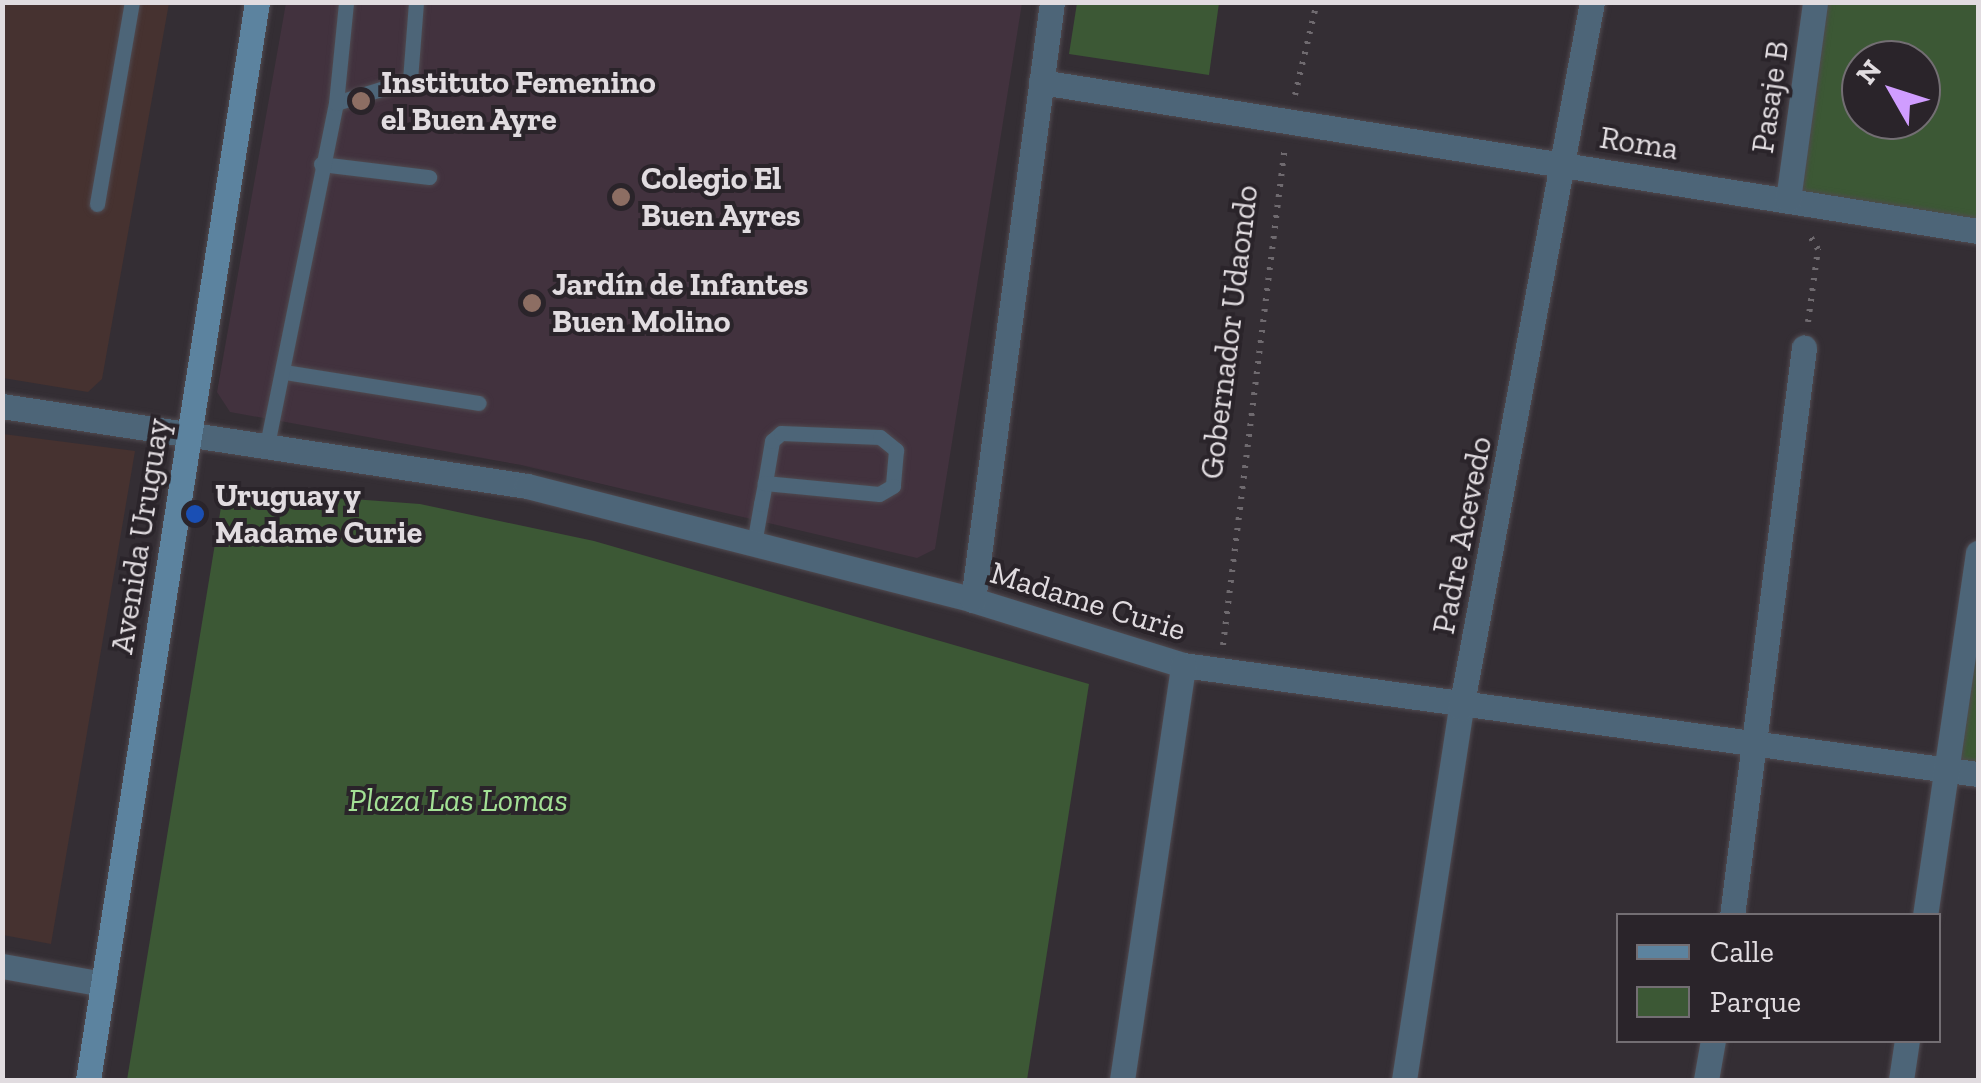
<!DOCTYPE html>
<html>
<head>
<meta charset="utf-8">
<style>
  body { margin:0 }
  #map { position:relative; width:1981px; height:1083px; overflow:hidden; background:#342e34; font-family:"Zilla Slab",serif }
  div>[style] { position:absolute }
  .industrial>* { inset:0; background:#463230 }
  .education>* { inset:0; background:#42323e }
  .green>* { inset:0; background:#3c5835 }
  .path>* { height:6px; margin-top:-3px; transform-origin:0; background:repeating-linear-gradient(90deg,#6f6a6f 0 2.5px,transparent 0 10.5px) }
  .roads { filter:drop-shadow(0 0 2px #504a50) drop-shadow(0 0 2px #504a50) }
  .lane>* { height:15px; margin:-7.5px; padding:0 7.5px; transform-origin:7.5px; border-radius:7.5px; background:#4d6578 }
  .street>* { height:25px; margin:-12.5px; padding:0 12.5px; transform-origin:12.5px; border-radius:12.5px; background:#4d6578 }
  .secondary>* { height:25px; margin:-12.5px; padding:0 12.5px; transform-origin:12.5px; border-radius:12.5px; background:#5c839f }
  .dots>* { width:28px; height:28px; translate:-50% -50%; box-sizing:border-box; border:5px solid #2a242a; border-radius:50% }
  span { translate:-50% -50%; white-space:nowrap; text-align:center; line-height:1.15; -webkit-text-stroke:8px #2a242a; paint-order:stroke }
  .poi-label { font-size:32px; color:#e1dce0; font-weight:700 }
  .left { translate:0 -50%; text-align:left }
  .street-label { font-size:32px; color:#e1dce0 }
  .park-label { font-size:32px; color:#a3e195; font-style:italic }
  .frame { position:absolute; inset:0; border:5px solid #e1dce0; pointer-events:none }
  .legend { position:absolute; left:1616px; top:913px; width:325px; height:130px; box-sizing:border-box; background:#2a242a; border:2px solid #736e73; margin:0; padding:12px 18px; list-style:none; font-size:30px; color:#e1dce0 }
  .legend li { display:flex; align-items:center; gap:20px; height:50px }
  .legend b { width:50px; border:2px solid #736e73 }
  .north { position:absolute; left:1841px; top:40px; width:100px; height:100px; box-sizing:border-box; background:#2a242a; border:2px solid #736e73; border-radius:50%; rotate:309deg; font-size:28px; font-weight:700; line-height:40px; text-align:center; color:#e1dce0 }
  .north::after { content:''; display:block; margin:auto; width:35px; height:45px; background:#d09dff; clip-path:polygon(50% 0,100% 100%,50% 72%,0 100%) }
</style>
</head>
<body>
<div id="map">
  <div class="industrial">
    <div style="clip-path:polygon(2px 3px,169px 3px,102px 379px,88px 392px,3px 378px)"></div>
    <div style="clip-path:polygon(3px 434px,135px 451px,51px 944px,3px 935px)"></div>
  </div>
  <div class="education">
    <div style="clip-path:polygon(286px 3px,1022px 3px,935px 549px,917px 558px,521px 465px,230px 412px,217px 392px)"></div>
  </div>
  <div class="green">
    <div style="clip-path:polygon(1077px 3px,1219px 3px,1209px 75px,1069px 54px)"></div>
    <div style="clip-path:polygon(evenodd,1815px 3px,1978px 3px,1978px 231px,1788px 200px,1815px 3px,1861px 60px,1921px 60px,1921px 120px,1861px 120px,1861px 60px)"></div>
    <div style="clip-path:polygon(245px 491px,420px 504px,594px 541px,1089px 684px,1027px 1080px,127px 1080px,222px 501px)"></div>
    <div style="clip-path:polygon(1978px 553px,1978px 774px,1947px 768px)"></div>
  </div>
  <div class="path">
    <div style="left:1295px;top:95px;width:96px;rotate:-76.7deg"></div>
    <div style="left:1808px;top:322px;width:74px;rotate:-82.2deg"></div>
    <div style="left:1818px;top:249px;width:19px;rotate:-122deg"></div>
    <div style="left:1223px;top:645px;width:503px;rotate:-82.92deg"></div>
  </div>
  <div class="roads">
    <div class="lane">
      <div style="left:336px;top:103px;width:77px;rotate:-17.3deg"></div>
      <div style="left:410px;top:80px;width:78px;rotate:-85.6deg"></div>
      <div style="left:321px;top:164px;width:109px;rotate:6.9deg"></div>
      <div style="left:97px;top:204px;width:205px;rotate:-80.2deg"></div>
      <div style="left:285px;top:372px;width:196px;rotate:9.1deg"></div>
      <div style="left:267px;top:445px;width:349px;rotate:-78.6deg"></div>
      <div style="left:336px;top:103px;width:101px;rotate:-84.3deg"></div>
      <div style="left:754px;top:544px;width:41px;rotate:-80.1deg"></div>
      <div style="left:761px;top:504px;width:21px;rotate:-79deg"></div>
      <div style="left:765px;top:483px;width:43px;rotate:-80.5deg"></div>
      <div style="left:772px;top:441px;width:12px;rotate:-42deg"></div>
      <div style="left:781px;top:433px;width:99px;rotate:2.3deg"></div>
      <div style="left:880px;top:437px;width:21px;rotate:39deg"></div>
      <div style="left:896px;top:450px;width:36px;rotate:95deg"></div>
      <div style="left:893px;top:486px;width:16px;rotate:150deg"></div>
      <div style="left:879px;top:494px;width:115px;rotate:-174.5deg"></div>
    </div>
    <div class="street">
      <div style="left:1041px;top:82px;width:949px;rotate:9.04deg"></div>
      <div style="left:1788px;top:200px;width:200px;rotate:-82.2deg"></div>
      <div style="left:2px;top:406px;width:531px;rotate:8.66deg"></div>
      <div style="left:527px;top:486px;width:460px;rotate:14.3deg"></div>
      <div style="left:973px;top:600px;width:220px;rotate:17.2deg"></div>
      <div style="left:1183px;top:665px;width:802px;rotate:7.81deg"></div>
      <div style="left:973px;top:600px;width:603px;rotate:-82.47deg"></div>
      <div style="left:1732px;top:916px;width:573px;rotate:-82.78deg"></div>
      <div style="left:1925px;top:916px;width:367px;rotate:-81.7deg"></div>
      <div style="left:2px;top:966px;width:103px;rotate:10.1deg"></div>
      <div style="left:1122px;top:1080px;width:419px;rotate:-81.6deg"></div>
      <div style="left:1404px;top:1080px;width:376px;rotate:-81.3deg"></div>
      <div style="left:1461px;top:708px;width:718px;rotate:-79.49deg"></div>
      <div style="left:1706px;top:1080px;width:41px;rotate:-80.1deg"></div>
      <div style="left:1901px;top:1080px;width:40px;rotate:-81.5deg"></div>
    </div>
    <div class="secondary">
      <div style="left:88px;top:1080px;width:1091px;rotate:-81.09deg"></div>
    </div>
  </div>
  <div class="dots">
    <div style="left:361px;top:101px;background:#8d6e63"></div>
    <div style="left:621px;top:197px;background:#8d6e63"></div>
    <div style="left:532px;top:303px;background:#8d6e63"></div>
    <div style="left:195px;top:514px;background:#1a4fb4"></div>
  </div>
  <div class="poi-label">
    <span class="left" style="left:381px;top:101px">Instituto Femenino<br>el Buen Ayre</span>
    <span class="left" style="left:641px;top:197px">Colegio El<br>Buen Ayres</span>
    <span class="left" style="left:552px;top:303px">Jardín de Infantes<br>Buen Molino</span>
    <span class="left" style="left:215px;top:514px">Uruguay y<br>Madame Curie</span>
  </div>
  <div class="street-label">
    <span style="left:1770px;top:97px;rotate:-82deg">Pasaje B</span>
    <span style="left:1639px;top:143px;rotate:9deg">Roma</span>
    <span style="left:1229px;top:332px;rotate:-83deg">Gobernador Udaondo</span>
    <span style="left:1462px;top:535px;rotate:-79deg">Padre Acevedo</span>
    <span style="left:140px;top:536px;rotate:-81deg">Avenida Uruguay</span>
    <span style="left:1088px;top:601px;rotate:17deg">Madame Curie</span>
  </div>
  <div class="park-label">
    <span style="left:458px;top:800px">Plaza Las Lomas</span>
  </div>
  <div class="frame"></div>
  <ul class="legend">
  <li><b style="height:12px;background:#5c839f"></b>Calle</li>
  <li><b style="height:28px;background:#3c5835"></b>Parque</li>
  </ul>
  <div class="north">N</div>
</div>
</body>
</html>
